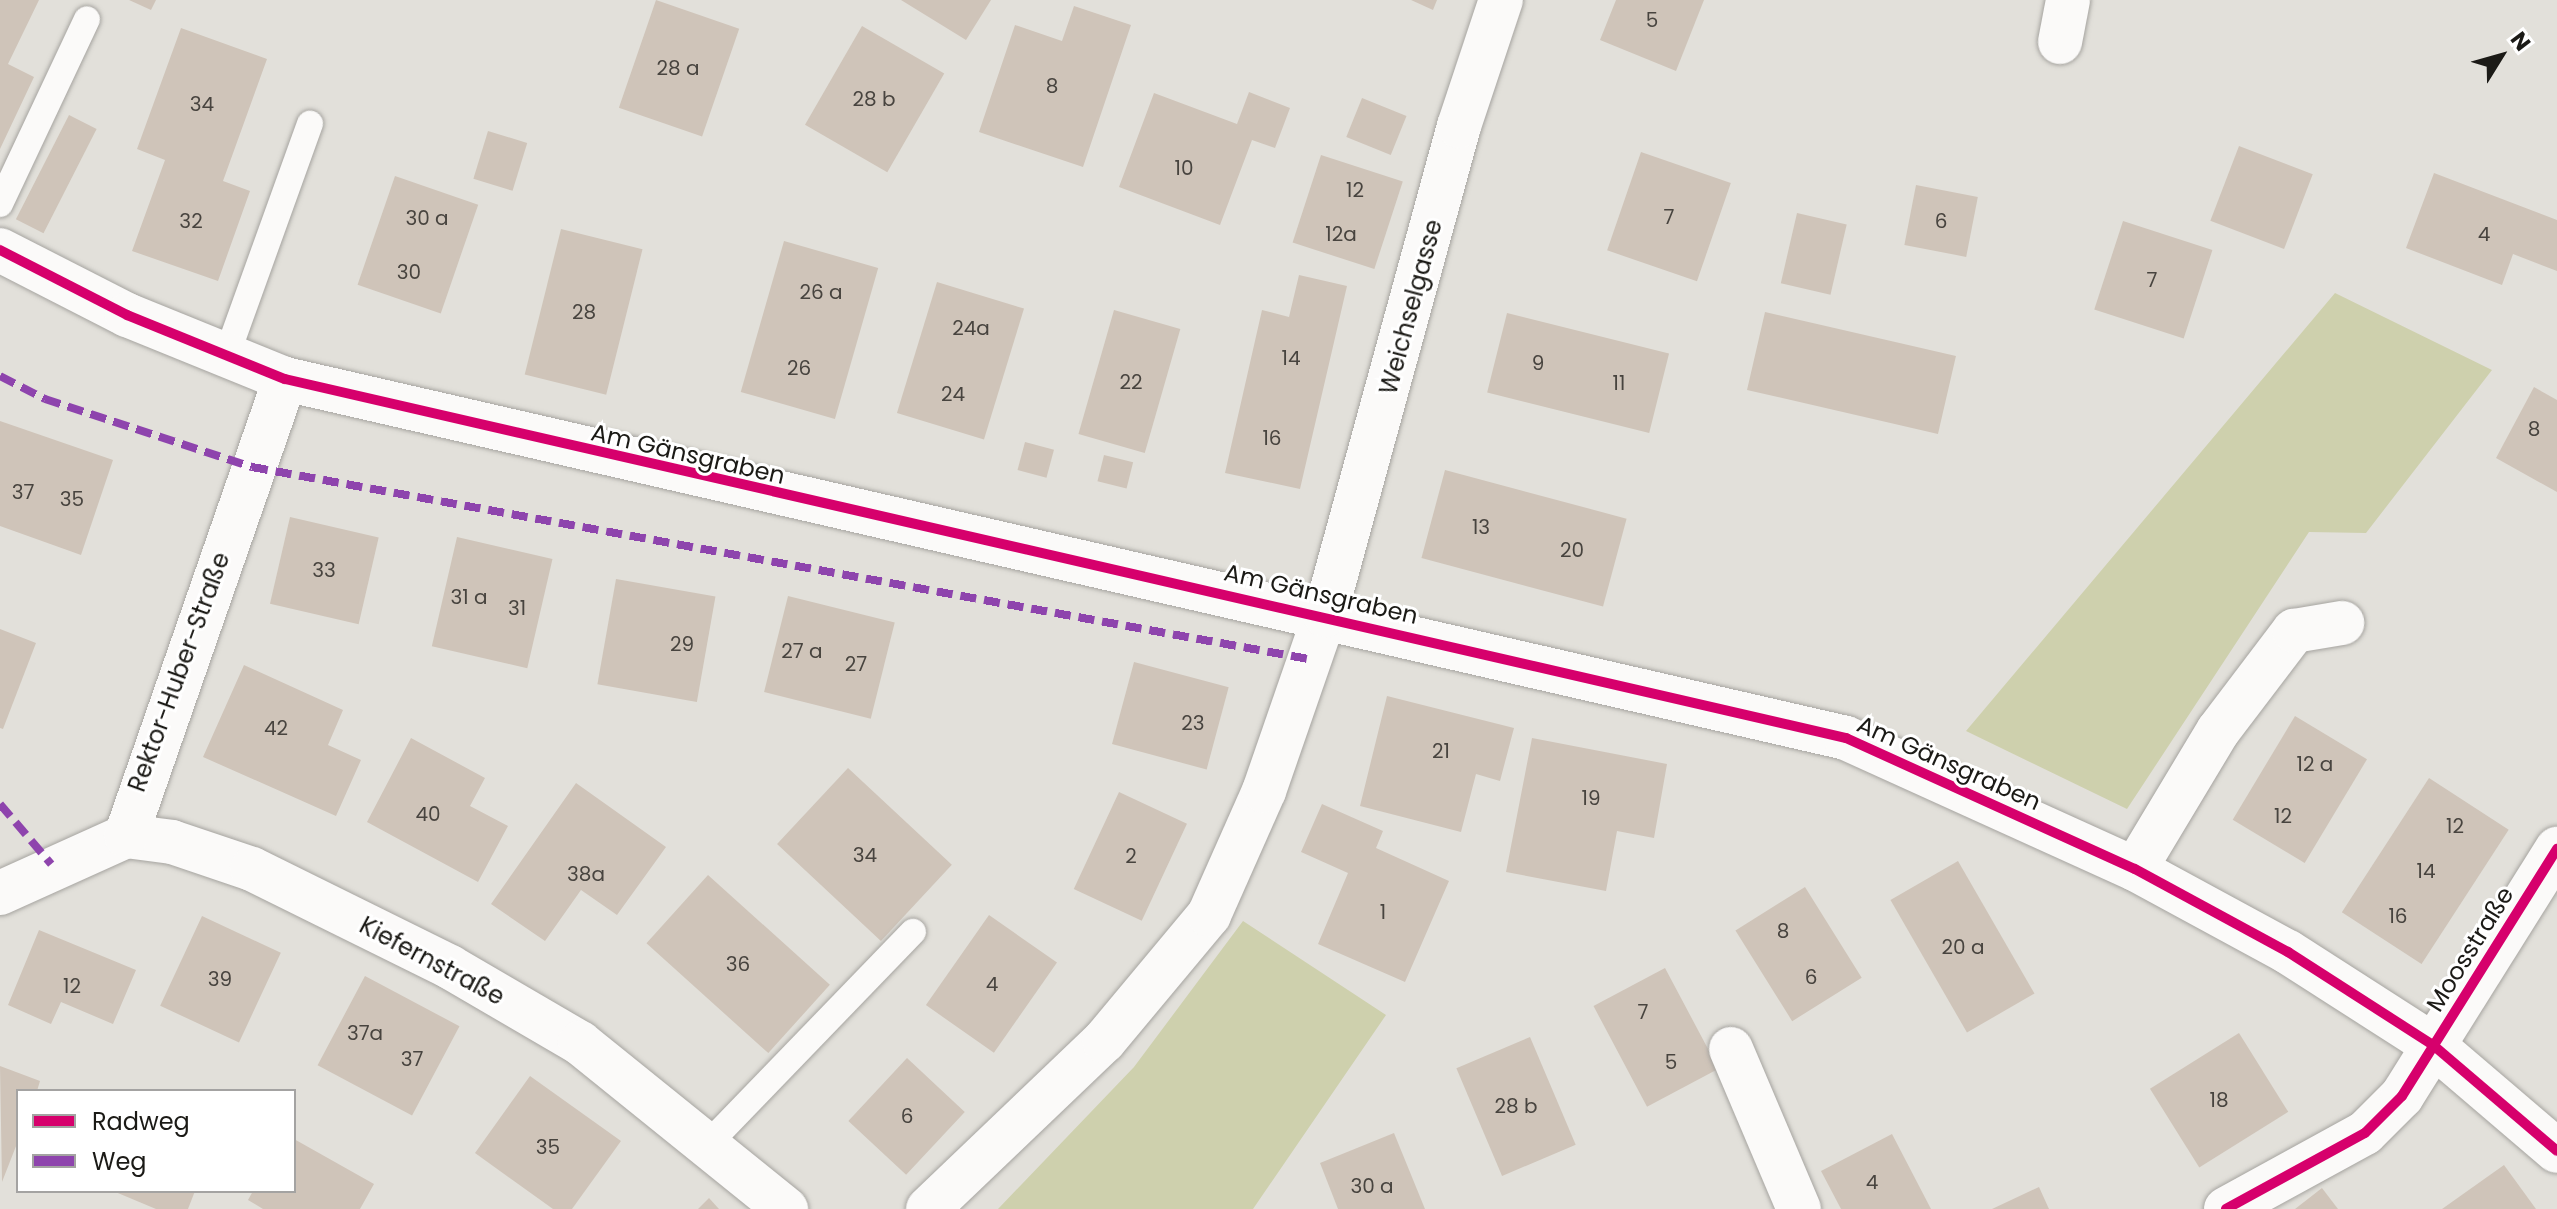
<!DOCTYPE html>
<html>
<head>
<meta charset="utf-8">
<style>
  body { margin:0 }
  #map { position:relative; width:2557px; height:1209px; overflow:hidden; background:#e2e0da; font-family:Poppins,sans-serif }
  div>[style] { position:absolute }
  .green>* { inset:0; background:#ced0ad }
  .building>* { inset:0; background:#cfc4b9; transform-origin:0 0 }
  .roads { filter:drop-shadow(0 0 2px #a6a4a0) drop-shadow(0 0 2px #a6a4a0) }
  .lane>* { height:26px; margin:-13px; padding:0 13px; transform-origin:13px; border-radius:13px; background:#fbfaf9 }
  .street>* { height:44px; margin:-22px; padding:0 22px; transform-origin:22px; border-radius:22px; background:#fbfaf9 }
  .quiet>* { height:8px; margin-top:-4px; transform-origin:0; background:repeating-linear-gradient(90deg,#8e44ad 0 16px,transparent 0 24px) }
  .cycleway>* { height:10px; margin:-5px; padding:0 5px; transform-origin:5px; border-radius:5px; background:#d6006c }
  span { translate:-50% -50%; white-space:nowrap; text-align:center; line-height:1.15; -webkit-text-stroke:6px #fff; paint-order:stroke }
  .number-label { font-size:20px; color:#48443f }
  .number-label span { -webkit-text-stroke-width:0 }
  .street-label { font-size:24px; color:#1b1a16 }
  .legend { position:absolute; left:16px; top:1089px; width:280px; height:104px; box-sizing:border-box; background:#fff; border:2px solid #a4a3a2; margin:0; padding:10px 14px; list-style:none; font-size:24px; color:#1b1a16 }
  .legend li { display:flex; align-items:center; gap:16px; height:40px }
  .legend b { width:40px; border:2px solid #a4a3a2 }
  .north { position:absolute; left:2461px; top:16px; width:80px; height:80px; -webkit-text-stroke:6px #fff; paint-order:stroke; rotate:53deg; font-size:22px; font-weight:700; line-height:32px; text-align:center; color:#1b1a16 }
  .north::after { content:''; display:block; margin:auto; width:28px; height:36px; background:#1b1a16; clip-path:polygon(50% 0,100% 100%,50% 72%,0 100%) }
</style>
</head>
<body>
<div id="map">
  <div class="green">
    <div style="clip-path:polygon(2335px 293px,2492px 370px,2366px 533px,2309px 532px,2127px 809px,1966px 731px)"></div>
    <div style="clip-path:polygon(1243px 921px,1386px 1015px,1253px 1209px,998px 1209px,1134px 1067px)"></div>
  </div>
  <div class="building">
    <div style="clip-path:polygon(0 0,39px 0,8px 64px,34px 77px,0 149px)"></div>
    <div style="clip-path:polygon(129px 0,156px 0,151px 10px)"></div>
    <div style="left:656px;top:0;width:88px;height:114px;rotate:19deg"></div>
    <div style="clip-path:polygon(901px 0,991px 0,966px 40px)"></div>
    <div style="clip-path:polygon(1411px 0,1437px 0,1433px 10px)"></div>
    <div style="clip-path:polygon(1616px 0,1704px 0,1676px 71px,1600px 40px)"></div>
    <div style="clip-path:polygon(1074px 6px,1131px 25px,1083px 167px,979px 132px,1015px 25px,1062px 41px)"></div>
    <div style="left:862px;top:26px;width:95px;height:114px;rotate:30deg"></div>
    <div style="clip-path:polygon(181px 28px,267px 59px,223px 181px,250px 191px,218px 281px,132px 251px,165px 160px,137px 149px)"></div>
    <div style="clip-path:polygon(1249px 92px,1290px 108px,1275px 148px,1252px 140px,1220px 225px,1119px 187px,1154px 93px,1237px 124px)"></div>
    <div style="left:1362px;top:98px;width:48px;height:42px;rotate:22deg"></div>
    <div style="left:69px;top:115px;width:31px;height:117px;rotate:27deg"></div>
    <div style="left:488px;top:131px;width:41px;height:50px;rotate:17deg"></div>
    <div style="left:2239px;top:146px;width:79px;height:80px;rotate:21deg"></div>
    <div style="left:1641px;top:152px;width:95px;height:104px;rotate:19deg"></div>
    <div style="left:1321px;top:155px;width:86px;height:92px;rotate:18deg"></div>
    <div style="clip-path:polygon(2434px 173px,2557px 220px,2557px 271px,2513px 254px,2502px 285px,2406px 248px)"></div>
    <div style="left:395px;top:176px;width:88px;height:115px;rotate:19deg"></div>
    <div style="left:1916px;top:185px;width:63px;height:61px;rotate:11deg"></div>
    <div style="left:1797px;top:213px;width:51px;height:72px;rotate:13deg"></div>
    <div style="left:2123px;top:221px;width:94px;height:93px;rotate:18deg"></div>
    <div style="left:561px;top:229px;width:84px;height:150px;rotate:14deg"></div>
    <div style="left:784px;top:241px;width:98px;height:157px;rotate:16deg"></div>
    <div style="clip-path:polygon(1299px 275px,1347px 286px,1300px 489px,1225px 473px,1262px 310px,1289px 317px)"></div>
    <div style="left:937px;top:282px;width:91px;height:137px;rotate:17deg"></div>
    <div style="left:1114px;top:310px;width:69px;height:129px;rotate:16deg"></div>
    <div style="left:1765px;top:312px;width:196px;height:80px;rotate:13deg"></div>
    <div style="left:1507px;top:313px;width:167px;height:82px;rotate:14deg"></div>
    <div style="clip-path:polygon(2534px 387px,2557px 400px,2557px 492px,2496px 458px)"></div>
    <div style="clip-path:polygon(0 421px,113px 460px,81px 555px,0 526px)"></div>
    <div style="left:1025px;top:442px;width:30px;height:29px;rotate:15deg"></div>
    <div style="left:1104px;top:455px;width:30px;height:27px;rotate:14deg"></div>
    <div style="left:1445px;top:470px;width:188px;height:91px;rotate:15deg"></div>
    <div style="left:290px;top:517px;width:91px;height:89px;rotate:13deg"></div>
    <div style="left:457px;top:537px;width:98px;height:112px;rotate:13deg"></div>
    <div style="left:616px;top:579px;width:101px;height:107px;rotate:10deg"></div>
    <div style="left:788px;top:596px;width:110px;height:99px;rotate:14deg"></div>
    <div style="clip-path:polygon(0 629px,36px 643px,3px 729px,0 728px)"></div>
    <div style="left:1134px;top:662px;width:98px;height:85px;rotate:15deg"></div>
    <div style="clip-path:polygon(244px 665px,343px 710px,328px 745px,361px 760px,336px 816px,203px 757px)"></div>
    <div style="clip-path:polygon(1387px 696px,1514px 728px,1500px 781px,1476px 774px,1461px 832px,1360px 806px)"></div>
    <div style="left:2295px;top:716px;width:84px;height:121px;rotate:31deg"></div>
    <div style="clip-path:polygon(411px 738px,485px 778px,470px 806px,508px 826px,478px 882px,367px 822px)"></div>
    <div style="clip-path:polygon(1532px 738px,1667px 764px,1654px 838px,1617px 831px,1606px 891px,1506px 872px)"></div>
    <div style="left:848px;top:768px;width:142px;height:104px;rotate:43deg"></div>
    <div style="left:2429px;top:778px;width:95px;height:160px;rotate:33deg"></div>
    <div style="clip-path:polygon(576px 783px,666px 847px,617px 915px,581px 890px,545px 941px,491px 904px)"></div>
    <div style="left:1119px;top:792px;width:75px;height:107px;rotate:25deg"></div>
    <div style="clip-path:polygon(1322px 804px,1383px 831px,1376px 848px,1449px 881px,1405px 982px,1318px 944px,1348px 873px,1301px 852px)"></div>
    <div style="left:1958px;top:861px;width:153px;height:78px;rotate:60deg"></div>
    <div style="left:708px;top:875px;width:164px;height:92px;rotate:42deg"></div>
    <div style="left:1805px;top:887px;width:107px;height:82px;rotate:58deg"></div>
    <div style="left:989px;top:915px;width:83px;height:110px;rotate:35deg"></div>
    <div style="left:202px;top:916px;width:87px;height:99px;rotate:25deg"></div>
    <div style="clip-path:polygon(39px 930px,136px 970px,113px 1024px,61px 1002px,51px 1024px,8px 1005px)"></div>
    <div style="left:1665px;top:968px;width:114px;height:81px;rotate:62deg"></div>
    <div style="left:365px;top:976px;width:107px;height:101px;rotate:28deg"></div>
    <div style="left:2239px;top:1033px;width:93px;height:105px;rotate:58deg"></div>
    <div style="left:1530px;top:1037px;width:117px;height:80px;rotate:67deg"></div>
    <div style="left:907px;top:1058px;width:79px;height:86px;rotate:43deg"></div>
    <div style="clip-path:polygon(0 1066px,40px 1081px,37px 1091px,18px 1091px,18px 1141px,2px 1182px)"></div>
    <div style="clip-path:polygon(530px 1076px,621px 1141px,572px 1209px,553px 1209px,475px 1153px)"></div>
    <div style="clip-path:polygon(1394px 1133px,1425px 1209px,1338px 1209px,1320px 1163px)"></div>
    <div style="clip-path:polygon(1892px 1134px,1931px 1209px,1841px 1209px,1821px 1171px)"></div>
    <div style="clip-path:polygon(294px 1139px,374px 1184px,360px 1209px,263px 1209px,248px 1200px,253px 1191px,294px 1191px)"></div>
    <div style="clip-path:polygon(2504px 1165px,2536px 1209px,2442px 1209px)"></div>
    <div style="clip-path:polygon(2039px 1187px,2049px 1209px,1992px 1209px)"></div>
    <div style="clip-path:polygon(2322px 1188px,2338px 1209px,2295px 1209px)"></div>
    <div style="clip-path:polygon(113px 1191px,195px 1191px,188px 1209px,156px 1209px)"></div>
    <div style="clip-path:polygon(709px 1198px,719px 1209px,698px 1209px)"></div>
  </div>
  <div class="roads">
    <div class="lane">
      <div style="left:0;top:204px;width:204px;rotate:-64.8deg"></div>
      <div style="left:226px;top:357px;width:248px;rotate:-70.2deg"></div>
      <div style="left:708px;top:1144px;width:295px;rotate:-46deg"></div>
    </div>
    <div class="street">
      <div style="left:2060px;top:42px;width:43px;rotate:-79.2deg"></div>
      <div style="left:0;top:250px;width:143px;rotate:27.1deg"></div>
      <div style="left:127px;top:315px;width:170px;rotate:22.1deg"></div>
      <div style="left:285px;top:379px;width:1602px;rotate:12.95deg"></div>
      <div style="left:1846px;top:738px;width:317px;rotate:24.4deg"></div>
      <div style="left:2135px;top:869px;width:174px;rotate:28.5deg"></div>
      <div style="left:2288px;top:952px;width:172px;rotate:32.7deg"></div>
      <div style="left:2433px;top:1045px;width:163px;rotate:40.5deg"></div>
      <div style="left:126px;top:836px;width:46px;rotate:7.4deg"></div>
      <div style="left:172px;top:842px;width:84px;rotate:18.6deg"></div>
      <div style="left:252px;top:869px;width:221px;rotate:26.3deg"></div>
      <div style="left:450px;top:967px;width:151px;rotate:30.3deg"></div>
      <div style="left:580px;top:1043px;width:265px;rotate:38.9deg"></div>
      <div style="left:2135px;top:869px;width:161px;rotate:-59deg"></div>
      <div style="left:2218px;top:731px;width:126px;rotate:-52.8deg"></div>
      <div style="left:2294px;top:631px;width:49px;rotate:-9.5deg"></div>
      <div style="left:0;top:893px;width:138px;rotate:-24.3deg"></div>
      <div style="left:126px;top:836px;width:484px;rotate:-70.8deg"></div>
      <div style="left:1731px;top:1049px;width:174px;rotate:67deg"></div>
      <div style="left:928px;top:1209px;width:243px;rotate:-43.7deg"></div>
      <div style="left:1104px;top:1041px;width:164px;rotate:-50.2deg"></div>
      <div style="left:1209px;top:915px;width:136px;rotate:-66.1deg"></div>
      <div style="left:1264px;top:791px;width:186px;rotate:-70.9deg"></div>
      <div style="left:1325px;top:615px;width:507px;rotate:-74.68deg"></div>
      <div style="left:1459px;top:126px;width:133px;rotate:-71.6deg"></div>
      <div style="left:2226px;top:1209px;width:158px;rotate:-28.7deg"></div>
      <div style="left:2365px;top:1133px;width:52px;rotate:-45deg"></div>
      <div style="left:2402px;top:1096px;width:292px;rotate:-57.9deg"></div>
    </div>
  </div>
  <div class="quiet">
    <div style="left:0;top:376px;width:51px;rotate:27.1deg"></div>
    <div style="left:45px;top:399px;width:218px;rotate:18.2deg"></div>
    <div style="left:252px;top:467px;width:1074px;rotate:10.3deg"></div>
    <div style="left:0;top:804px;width:79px;rotate:49.6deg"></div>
  </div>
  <div class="cycleway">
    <div style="left:0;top:250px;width:143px;rotate:27.1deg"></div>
    <div style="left:127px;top:315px;width:170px;rotate:22.1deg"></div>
    <div style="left:285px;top:379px;width:1602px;rotate:12.95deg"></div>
    <div style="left:1846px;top:738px;width:317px;rotate:24.4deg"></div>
    <div style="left:2135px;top:869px;width:174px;rotate:28.5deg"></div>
    <div style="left:2288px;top:952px;width:172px;rotate:32.7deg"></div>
    <div style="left:2433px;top:1045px;width:163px;rotate:40.5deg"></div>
    <div style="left:2226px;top:1209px;width:158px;rotate:-28.7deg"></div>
    <div style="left:2365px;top:1133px;width:52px;rotate:-45deg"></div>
    <div style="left:2402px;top:1096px;width:292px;rotate:-57.9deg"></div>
  </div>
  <div class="number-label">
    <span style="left:1652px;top:20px">5</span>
    <span style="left:678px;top:68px">28 a</span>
    <span style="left:1052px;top:86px">8</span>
    <span style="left:874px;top:99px">28 b</span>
    <span style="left:202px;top:104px">34</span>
    <span style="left:1184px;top:168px">10</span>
    <span style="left:1355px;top:190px">12</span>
    <span style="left:1669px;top:217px">7</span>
    <span style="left:427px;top:218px">30 a</span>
    <span style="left:191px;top:221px">32</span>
    <span style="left:1941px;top:221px">6</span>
    <span style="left:1341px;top:234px">12a</span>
    <span style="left:2484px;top:234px">4</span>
    <span style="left:409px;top:272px">30</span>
    <span style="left:2152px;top:280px">7</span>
    <span style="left:821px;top:292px">26 a</span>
    <span style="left:584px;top:312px">28</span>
    <span style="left:971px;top:328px">24a</span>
    <span style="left:1291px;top:358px">14</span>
    <span style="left:1538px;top:363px">9</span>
    <span style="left:799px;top:368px">26</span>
    <span style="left:1131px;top:382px">22</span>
    <span style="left:1619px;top:383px">11</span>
    <span style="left:953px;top:394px">24</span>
    <span style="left:2534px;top:429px">8</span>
    <span style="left:1272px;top:438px">16</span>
    <span style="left:23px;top:492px">37</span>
    <span style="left:72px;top:499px">35</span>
    <span style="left:1481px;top:527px">13</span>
    <span style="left:1572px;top:550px">20</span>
    <span style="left:324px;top:570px">33</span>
    <span style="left:469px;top:597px">31 a</span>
    <span style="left:517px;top:608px">31</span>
    <span style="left:682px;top:644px">29</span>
    <span style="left:802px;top:651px">27 a</span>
    <span style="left:856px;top:664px">27</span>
    <span style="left:1193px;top:723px">23</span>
    <span style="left:276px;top:728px">42</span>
    <span style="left:1441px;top:751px">21</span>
    <span style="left:2315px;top:764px">12 a</span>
    <span style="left:1591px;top:798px">19</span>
    <span style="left:428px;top:814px">40</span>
    <span style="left:2283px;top:816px">12</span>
    <span style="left:2455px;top:826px">12</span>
    <span style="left:865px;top:855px">34</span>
    <span style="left:1131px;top:856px">2</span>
    <span style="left:2426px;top:871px">14</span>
    <span style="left:586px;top:874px">38a</span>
    <span style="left:1383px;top:912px">1</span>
    <span style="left:2398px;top:916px">16</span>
    <span style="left:1783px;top:931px">8</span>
    <span style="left:1963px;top:947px">20 a</span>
    <span style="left:738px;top:964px">36</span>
    <span style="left:1811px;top:977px">6</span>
    <span style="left:220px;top:979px">39</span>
    <span style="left:992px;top:984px">4</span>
    <span style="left:72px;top:986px">12</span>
    <span style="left:1643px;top:1012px">7</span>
    <span style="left:365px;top:1033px">37a</span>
    <span style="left:412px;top:1059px">37</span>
    <span style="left:1671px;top:1062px">5</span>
    <span style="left:2219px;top:1100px">18</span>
    <span style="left:1516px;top:1106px">28 b</span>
    <span style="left:907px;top:1116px">6</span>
    <span style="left:548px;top:1147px">35</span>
    <span style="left:1872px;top:1182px">4</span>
    <span style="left:1372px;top:1186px">30 a</span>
  </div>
  <div class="street-label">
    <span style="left:1411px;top:307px;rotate:-75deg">Weichselgasse</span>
    <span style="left:688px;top:454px;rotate:13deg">Am Gänsgraben</span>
    <span style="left:1321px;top:594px;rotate:13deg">Am Gänsgraben</span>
    <span style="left:179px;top:672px;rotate:-70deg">Rektor-Huber-Straße</span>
    <span style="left:1949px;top:763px;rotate:24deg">Am Gänsgraben</span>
    <span style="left:2470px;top:949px;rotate:-58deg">Moosstraße</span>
    <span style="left:432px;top:961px;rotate:28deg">Kiefernstraße</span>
  </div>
  <ul class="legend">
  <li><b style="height:10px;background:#d6006c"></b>Radweg</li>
  <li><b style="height:10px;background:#8e44ad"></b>Weg</li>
  </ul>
  <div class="north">N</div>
</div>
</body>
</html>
